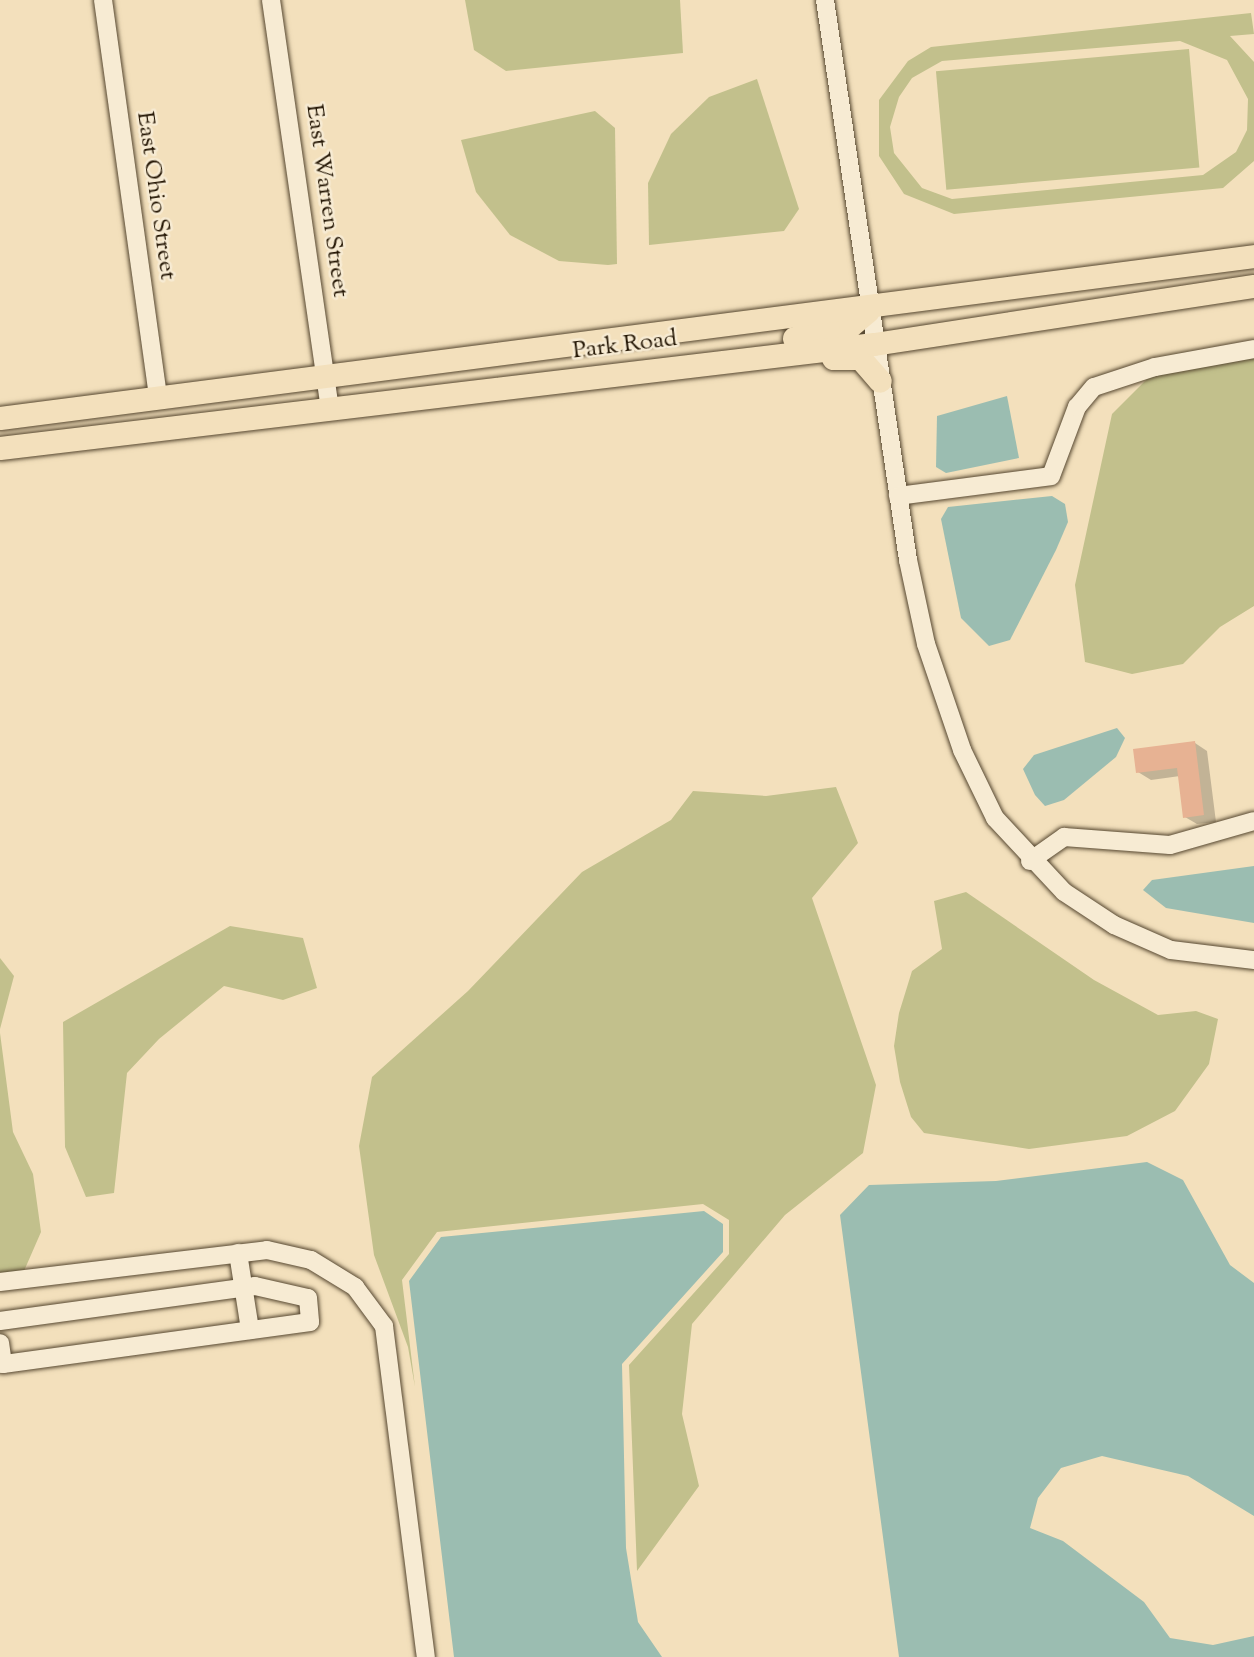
<!DOCTYPE html>
<html>
<head>
<meta charset="utf-8">
<style>
  body { margin:0 }
  #map { position:relative; width:1254px; height:1657px; overflow:hidden; background:#f3e0bc; font-family:"Sorts Mill Goudy",serif }
  div>[style] { position:absolute }
  .green>* { inset:0; background:#c2c08c; transform-origin:0 0 }
  .water>* { inset:0; background:#9bbdb1 }
  .shadow>* { inset:0; background:#0003 }
  .building>* { inset:0; background:#e7b293 }
  .roads { filter:drop-shadow(0 0 2px #564730) drop-shadow(0 0 2px #564730) }
  .minor>* { height:18px; margin:-9px; padding:0 9px; transform-origin:9px; border-radius:9px; background:#f7ebd3 }
  .major>* { height:23px; margin:-11.5px; padding:0 11.5px; transform-origin:11.5px; border-radius:11.5px; background:#f3e0bc }
  span { translate:-50% -50%; white-space:nowrap; text-align:center; line-height:1.15; -webkit-text-stroke:5px #f7ebd3; paint-order:stroke }
  .street-label { font-size:24px; color:#221402 }
</style>
</head>
<body>
<div id="map">
  <div class="green">
    <div style="clip-path:polygon(465px 0,680px 0,683px 53px,506px 71px,474px 50px)"></div>
    <div style="clip-path:polygon(evenodd,1251px 13px,1254px 34px,1230px 36px,1254px 62px,1254px 161px,1223px 188px,954px 214px,904px 194px,879px 156px,879px 100px,908px 61px,931px 47px,1251px 13px,1180px 41px,1227px 60px,1248px 99px,1247px 130px,1236px 152px,1203px 175px,952px 199px,922px 188px,894px 153px,890px 127px,899px 97px,912px 78px,942px 61px,1180px 41px)"></div>
    <div style="left:1189px;top:49px;width:119px;height:254px;rotate:85deg"></div>
    <div style="clip-path:polygon(757px 79px,799px 209px,784px 231px,649px 245px,648px 183px,671px 134px,709px 97px)"></div>
    <div style="clip-path:polygon(595px 111px,615px 128px,617px 264px,608px 265px,559px 261px,510px 235px,476px 192px,461px 140px)"></div>
    <div style="clip-path:polygon(1254px 354px,1254px 606px,1220px 627px,1183px 664px,1132px 674px,1085px 662px,1075px 585px,1112px 414px,1149px 377px)"></div>
    <div style="clip-path:polygon(836px 787px,858px 843px,812px 898px,876px 1085px,863px 1153px,785px 1215px,692px 1324px,682px 1414px,699px 1486px,637px 1571px,629px 1365px,729px 1254px,729px 1220px,703px 1204px,437px 1232px,402px 1280px,415px 1387px,408px 1347px,374px 1255px,359px 1146px,372px 1077px,468px 991px,582px 872px,671px 820px,693px 791px,766px 796px)"></div>
    <div style="clip-path:polygon(966px 892px,1094px 980px,1158px 1015px,1196px 1011px,1218px 1019px,1209px 1064px,1175px 1111px,1127px 1136px,1029px 1149px,924px 1133px,911px 1117px,900px 1082px,894px 1046px,899px 1013px,912px 971px,942px 949px,934px 901px)"></div>
    <div style="clip-path:polygon(230px 926px,303px 938px,317px 988px,283px 1000px,224px 986px,159px 1039px,127px 1073px,114px 1193px,86px 1197px,65px 1147px,63px 1022px)"></div>
    <div style="clip-path:polygon(0 958px,14px 976px,0 1029px)"></div>
    <div style="clip-path:polygon(0 1033px,13px 1132px,33px 1174px,41px 1232px,24px 1271px,0 1275px)"></div>
  </div>
  <div class="water">
    <div style="clip-path:polygon(1007px 396px,1019px 458px,946px 473px,936px 467px,937px 416px)"></div>
    <div style="clip-path:polygon(1052px 496px,1065px 504px,1068px 522px,1056px 550px,1010px 640px,989px 646px,961px 618px,941px 519px,948px 507px)"></div>
    <div style="clip-path:polygon(1117px 728px,1125px 738px,1116px 757px,1064px 800px,1045px 806px,1035px 795px,1023px 769px,1034px 755px)"></div>
    <div style="clip-path:polygon(1254px 866px,1254px 923px,1166px 908px,1143px 890px,1152px 880px)"></div>
    <div style="clip-path:polygon(1147px 1162px,1183px 1180px,1230px 1265px,1254px 1283px,1254px 1516px,1188px 1476px,1102px 1456px,1061px 1468px,1038px 1498px,1030px 1528px,1063px 1541px,1144px 1602px,1170px 1638px,1213px 1645px,1254px 1636px,1254px 1657px,899px 1657px,840px 1215px,869px 1185px,996px 1181px)"></div>
    <div style="clip-path:polygon(704px 1211px,723px 1224px,723px 1252px,622px 1364px,626px 1548px,638px 1622px,662px 1657px,454px 1657px,409px 1281px,441px 1237px)"></div>
  </div>
  <div class="shadow">
    <div style="clip-path:polygon(1195px 743px,1207px 751px,1216px 822px,1197px 824px,1185px 817px,1180px 776px,1151px 780px,1138px 772px)"></div>
  </div>
  <div class="building">
    <div style="clip-path:polygon(1195px 741px,1204px 815px,1183px 818px,1177px 768px,1136px 773px,1133px 749px)"></div>
  </div>
  <div class="roads">
    <div class="minor">
      <div style="left:103px;top:0;width:402px;rotate:82.1deg"></div>
      <div style="left:271px;top:0;width:413px;rotate:81.8deg"></div>
      <div style="left:825px;top:0;width:566px;rotate:81.57deg"></div>
      <div style="left:908px;top:560px;width:86px;rotate:77.9deg"></div>
      <div style="left:926px;top:644px;width:112px;rotate:71.2deg"></div>
      <div style="left:962px;top:750px;width:76px;rotate:64.1deg"></div>
      <div style="left:995px;top:818px;width:101px;rotate:47deg"></div>
      <div style="left:1064px;top:892px;width:60px;rotate:33.4deg"></div>
      <div style="left:1114px;top:925px;width:62px;rotate:23.7deg"></div>
      <div style="left:1171px;top:950px;width:84px;rotate:6.9deg"></div>
      <div style="left:898px;top:496px;width:154px;rotate:-7.4deg"></div>
      <div style="left:1051px;top:476px;width:74px;rotate:-69.4deg"></div>
      <div style="left:1077px;top:407px;width:26px;rotate:-50deg"></div>
      <div style="left:1094px;top:387px;width:64px;rotate:-18.2deg"></div>
      <div style="left:1155px;top:367px;width:101px;rotate:-10.3deg"></div>
      <div style="left:1030px;top:861px;width:42px;rotate:-35.2deg"></div>
      <div style="left:1064px;top:837px;width:106px;rotate:4.3deg"></div>
      <div style="left:1170px;top:845px;width:87px;rotate:-15.9deg"></div>
      <div style="left:238px;top:1253px;width:78px;rotate:81.1deg"></div>
      <div style="left:0;top:1282px;width:269px;rotate:-6.8deg"></div>
      <div style="left:267px;top:1250px;width:45px;rotate:12.8deg"></div>
      <div style="left:311px;top:1260px;width:52px;rotate:31.5deg"></div>
      <div style="left:355px;top:1287px;width:49px;rotate:53.4deg"></div>
      <div style="left:384px;top:1326px;width:334px;rotate:82.8deg"></div>
      <div style="left:0;top:1321px;width:257px;rotate:-7.8deg"></div>
      <div style="left:255px;top:1286px;width:54px;rotate:12.8deg"></div>
      <div style="left:308px;top:1298px;width:24px;rotate:85deg"></div>
      <div style="left:310px;top:1322px;width:310px;rotate:172.2deg"></div>
      <div style="left:3px;top:1364px;width:21px;rotate:-98deg"></div>
    </div>
    <div class="major">
      <div style="left:794px;top:338px;width:57px;rotate:-12.1deg"></div>
      <div style="left:850px;top:326px;width:23px;rotate:-40deg"></div>
      <div style="left:833px;top:358px;width:27px"></div>
      <div style="left:860px;top:358px;width:30px;rotate:49deg"></div>
      <div style="left:0;top:418px;width:1264px;rotate:-7.36deg"></div>
      <div style="left:0;top:448px;width:880px;rotate:-6.79deg"></div>
      <div style="left:874px;top:344px;width:384px;rotate:-8.7deg"></div>
    </div>
  </div>
  <div class="street-label">
    <span style="left:155px;top:196px;rotate:82deg">East Ohio Street</span>
    <span style="left:326px;top:201px;rotate:82deg">East Warren Street</span>
    <span style="left:625px;top:346px;rotate:-7deg">Park Road</span>
  </div>
</div>
</body>
</html>
